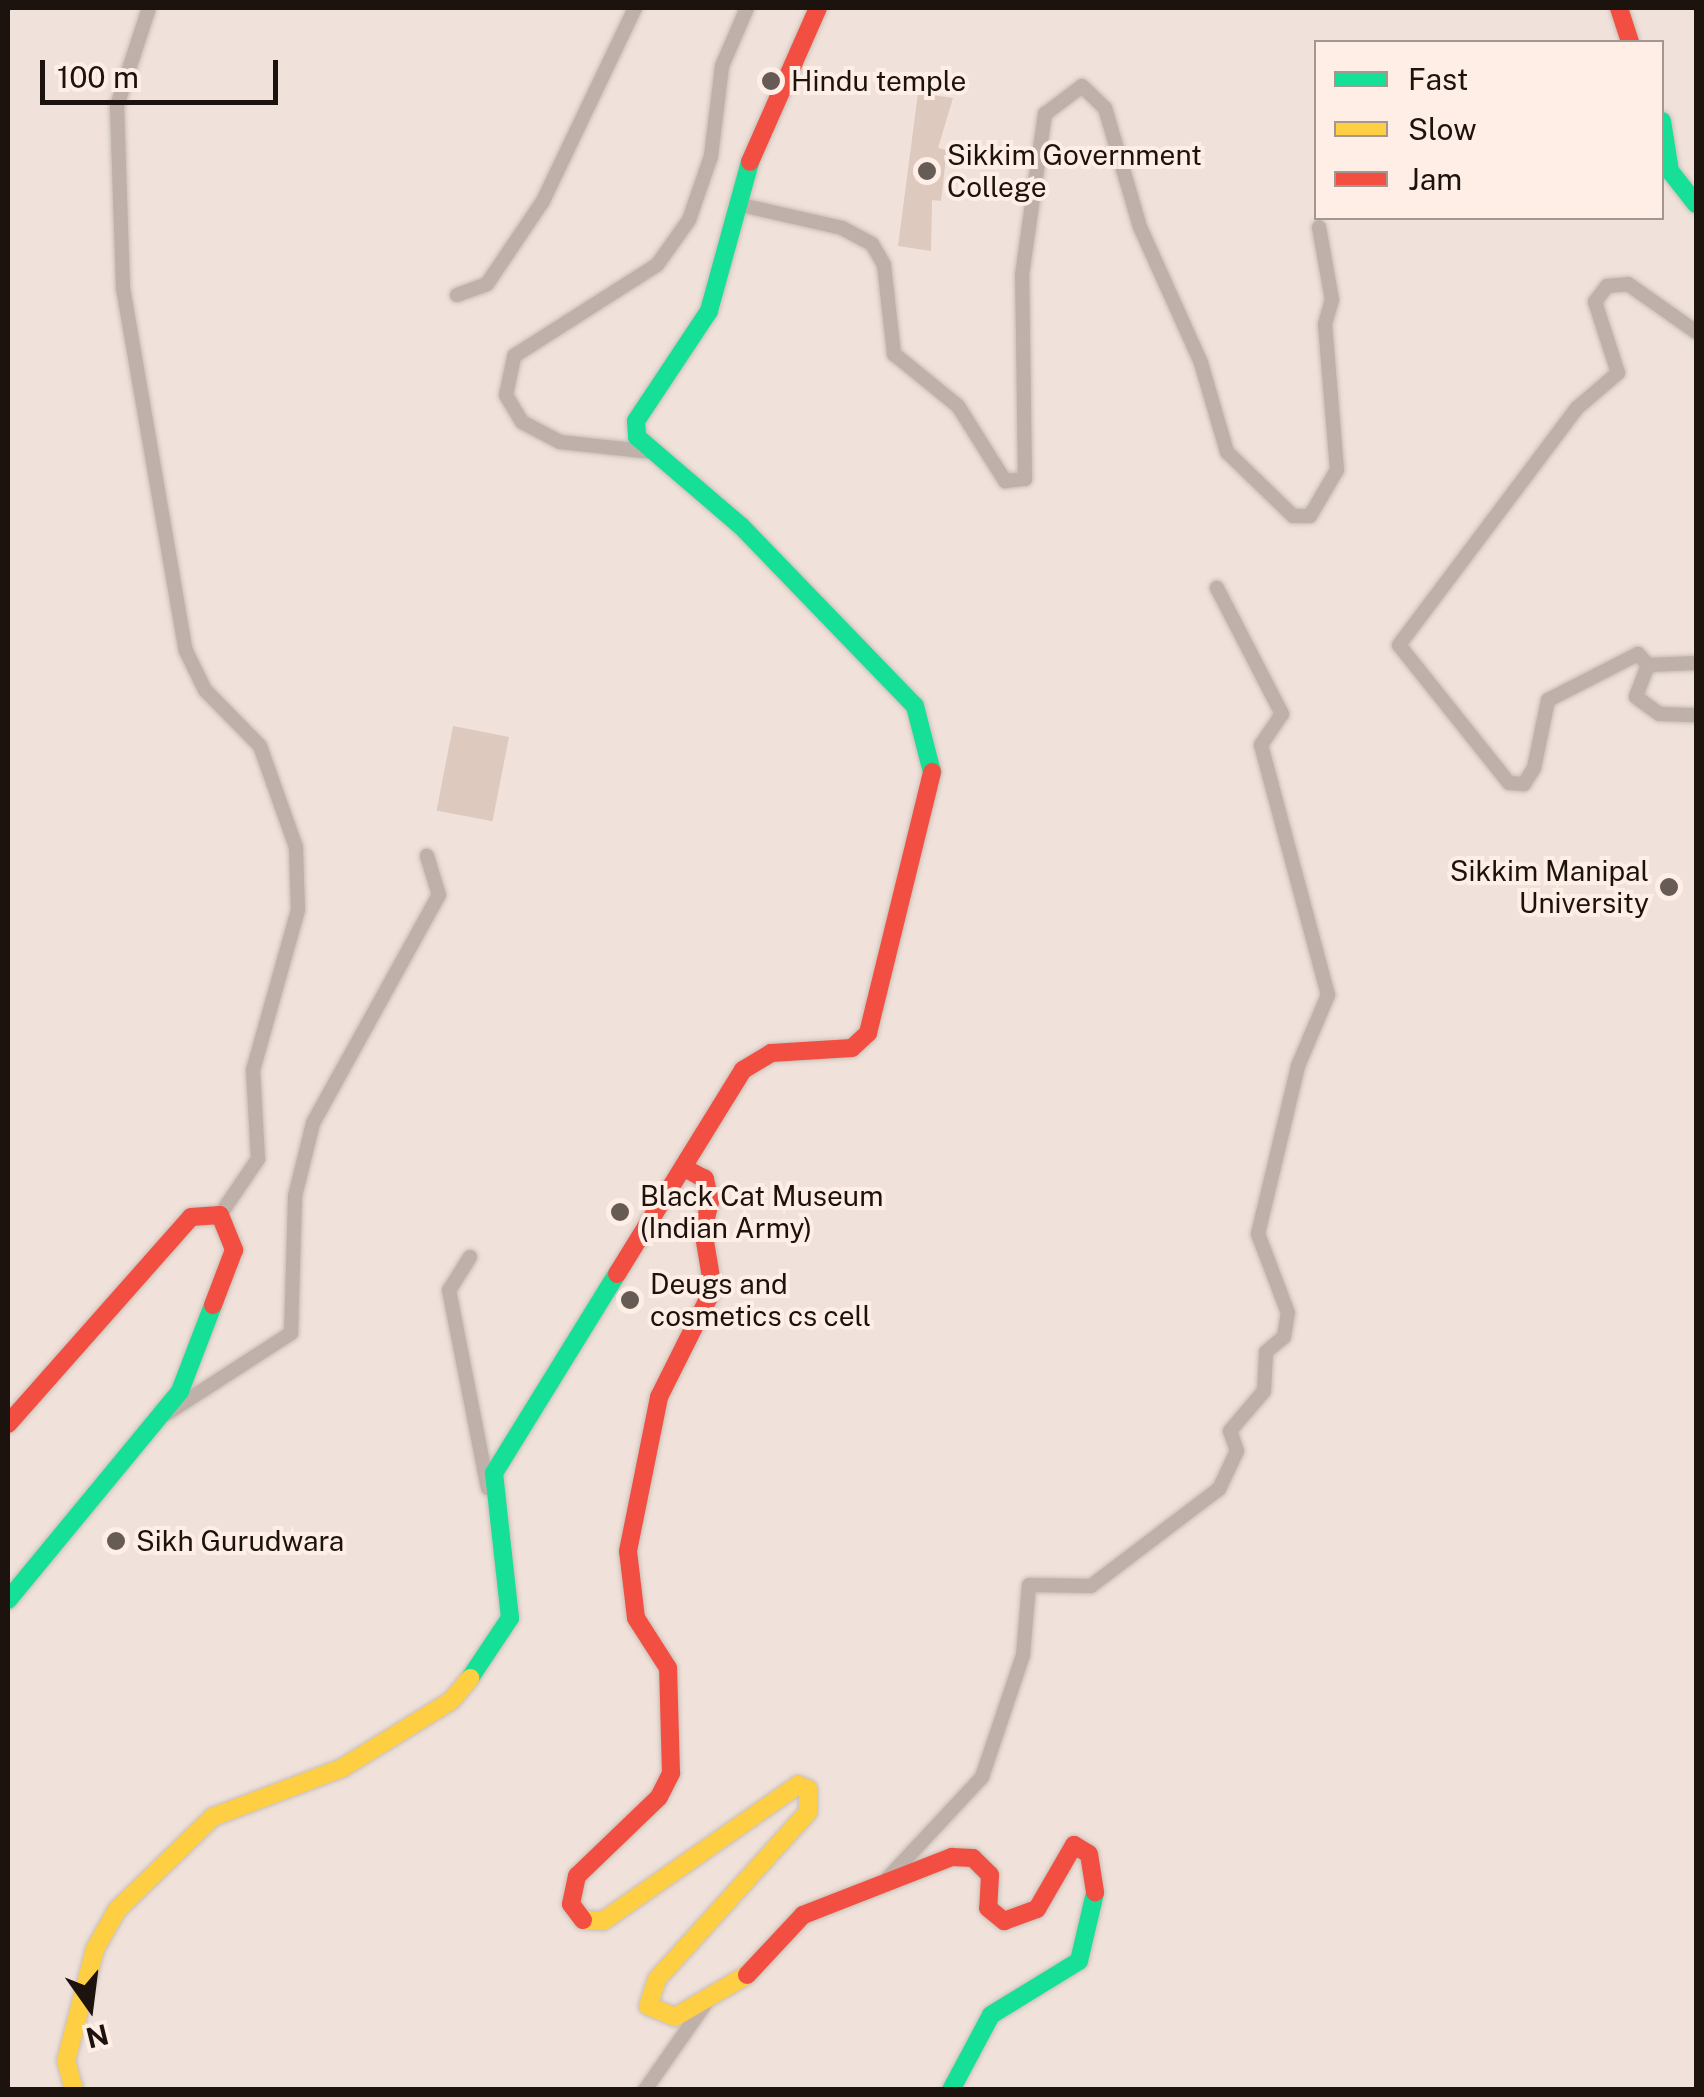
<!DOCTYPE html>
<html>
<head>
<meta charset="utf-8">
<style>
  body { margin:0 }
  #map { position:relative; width:1704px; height:2097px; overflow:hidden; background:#f0e2da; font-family:"Public Sans",sans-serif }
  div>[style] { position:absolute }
  .building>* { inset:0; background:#ddc9be; transform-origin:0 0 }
  .roads { filter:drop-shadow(0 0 2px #c8beb7) drop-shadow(0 0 2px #c8beb7) }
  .street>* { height:14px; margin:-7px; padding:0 7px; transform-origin:7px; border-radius:7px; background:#bfb0aa }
  .fast>* { height:18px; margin:-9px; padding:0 9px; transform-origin:9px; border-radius:9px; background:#16e098 }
  .slow>* { height:18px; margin:-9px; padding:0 9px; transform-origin:9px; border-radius:9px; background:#ffcf43 }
  .jam>* { height:18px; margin:-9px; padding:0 9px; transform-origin:9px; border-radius:9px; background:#f24e42 }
  .dots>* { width:28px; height:28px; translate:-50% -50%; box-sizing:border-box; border:5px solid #feeee6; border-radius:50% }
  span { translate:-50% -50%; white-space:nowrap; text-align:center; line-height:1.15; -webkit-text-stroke:8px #feeee6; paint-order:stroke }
  .poi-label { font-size:28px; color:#1c130e }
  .left { translate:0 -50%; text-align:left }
  .right { translate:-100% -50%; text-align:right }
  .frame { position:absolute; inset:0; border:10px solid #1c130e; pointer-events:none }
  .legend { position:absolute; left:1314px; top:40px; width:350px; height:180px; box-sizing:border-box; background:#feeee6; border:2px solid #a49690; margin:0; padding:12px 18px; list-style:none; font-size:30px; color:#1c130e }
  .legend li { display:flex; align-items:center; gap:20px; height:50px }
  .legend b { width:50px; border:2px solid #a49690 }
  .north { position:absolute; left:40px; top:1957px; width:100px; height:100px; -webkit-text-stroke:8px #feeee6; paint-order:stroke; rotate:166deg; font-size:28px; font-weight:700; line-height:40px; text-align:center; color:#1c130e }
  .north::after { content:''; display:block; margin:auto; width:35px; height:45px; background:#1c130e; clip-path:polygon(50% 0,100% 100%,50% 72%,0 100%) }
  .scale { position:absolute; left:40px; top:60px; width:238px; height:45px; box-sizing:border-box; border:5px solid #1c130e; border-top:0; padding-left:12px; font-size:30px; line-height:35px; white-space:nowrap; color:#1c130e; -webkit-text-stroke:8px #feeee6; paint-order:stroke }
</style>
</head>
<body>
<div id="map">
  <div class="building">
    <div style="clip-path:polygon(918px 93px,953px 98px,938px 148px,947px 150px,941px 201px,932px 200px,931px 251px,898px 246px)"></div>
    <div style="left:453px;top:726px;width:57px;height:86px;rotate:11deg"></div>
  </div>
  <div class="roads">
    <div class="street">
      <div style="left:149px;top:8px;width:103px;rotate:108.1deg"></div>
      <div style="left:117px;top:106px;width:182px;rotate:88.1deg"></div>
      <div style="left:123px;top:288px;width:368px;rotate:80.2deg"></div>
      <div style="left:186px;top:651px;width:43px;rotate:64deg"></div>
      <div style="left:205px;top:690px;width:78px;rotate:45.5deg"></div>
      <div style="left:260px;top:746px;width:107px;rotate:70.4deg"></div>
      <div style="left:296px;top:847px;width:63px;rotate:88.2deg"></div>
      <div style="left:298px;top:910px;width:166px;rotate:105.7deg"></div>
      <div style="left:253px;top:1070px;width:89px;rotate:86.8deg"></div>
      <div style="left:258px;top:1159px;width:68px;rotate:124.2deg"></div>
      <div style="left:741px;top:205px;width:104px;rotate:12.8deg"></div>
      <div style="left:842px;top:228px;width:34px;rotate:28deg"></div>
      <div style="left:872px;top:244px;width:24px;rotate:60deg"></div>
      <div style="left:884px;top:265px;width:90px;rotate:83.6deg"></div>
      <div style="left:894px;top:354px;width:82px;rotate:39.1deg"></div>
      <div style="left:958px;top:406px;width:89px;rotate:57.9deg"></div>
      <div style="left:1005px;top:481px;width:20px;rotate:-6deg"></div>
      <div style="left:1025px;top:479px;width:204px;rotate:-90.8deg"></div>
      <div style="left:1022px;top:275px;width:163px;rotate:-81.9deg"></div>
      <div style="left:1045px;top:114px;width:46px;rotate:-37.1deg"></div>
      <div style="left:1082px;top:86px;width:32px;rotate:44deg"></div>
      <div style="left:1105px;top:108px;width:124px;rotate:73.6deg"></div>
      <div style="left:1140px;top:227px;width:149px;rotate:65.8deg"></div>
      <div style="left:1201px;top:363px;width:93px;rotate:73.7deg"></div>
      <div style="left:1227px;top:452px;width:92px;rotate:44.1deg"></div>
      <div style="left:1293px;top:516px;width:17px"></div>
      <div style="left:1310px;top:516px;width:53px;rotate:-59.6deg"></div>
      <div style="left:1337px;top:470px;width:146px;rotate:-94.7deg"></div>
      <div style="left:1325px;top:324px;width:25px;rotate:-74deg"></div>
      <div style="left:1332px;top:300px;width:74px;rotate:-100.1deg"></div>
      <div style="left:457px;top:295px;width:32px;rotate:-20deg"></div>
      <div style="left:487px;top:284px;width:100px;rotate:-56deg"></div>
      <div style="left:543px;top:201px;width:214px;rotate:-64.5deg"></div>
      <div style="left:652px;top:452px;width:93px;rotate:-173.8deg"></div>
      <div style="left:560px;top:442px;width:43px;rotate:-152.2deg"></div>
      <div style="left:522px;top:422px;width:31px;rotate:-121deg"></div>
      <div style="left:506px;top:395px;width:40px;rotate:-78deg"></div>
      <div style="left:514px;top:356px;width:169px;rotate:-32.5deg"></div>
      <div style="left:657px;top:265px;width:55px;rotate:-54.6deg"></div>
      <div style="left:689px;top:220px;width:68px;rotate:-71deg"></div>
      <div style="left:711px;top:156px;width:91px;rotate:-83deg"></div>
      <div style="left:722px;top:66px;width:63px;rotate:-66.7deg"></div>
      <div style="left:1648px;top:665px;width:15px;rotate:-132deg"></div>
      <div style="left:1638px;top:654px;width:101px;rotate:152.9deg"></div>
      <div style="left:1548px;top:700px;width:69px;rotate:101.6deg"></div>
      <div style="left:1534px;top:768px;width:19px;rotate:122deg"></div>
      <div style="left:1524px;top:784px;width:15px;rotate:-176deg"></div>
      <div style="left:1509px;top:783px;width:176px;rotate:-128.6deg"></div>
      <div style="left:1399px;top:645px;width:296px;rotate:-53.1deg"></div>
      <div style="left:1577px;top:408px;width:54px;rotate:-40.5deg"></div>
      <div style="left:1618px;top:373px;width:75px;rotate:-107.9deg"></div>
      <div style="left:1595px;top:302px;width:20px;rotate:-53deg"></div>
      <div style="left:1607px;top:286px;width:21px;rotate:-5deg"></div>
      <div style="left:1628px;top:284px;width:83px;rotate:35.2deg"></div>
      <div style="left:1648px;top:665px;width:34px;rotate:111deg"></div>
      <div style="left:1636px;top:697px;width:29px;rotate:36deg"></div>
      <div style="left:1659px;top:714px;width:37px;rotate:2deg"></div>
      <div style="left:1648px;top:665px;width:48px;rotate:-2.4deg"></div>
      <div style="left:470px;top:1257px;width:39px;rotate:122deg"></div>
      <div style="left:449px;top:1290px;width:202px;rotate:78.9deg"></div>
      <div style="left:166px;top:1414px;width:149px;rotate:-32.9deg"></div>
      <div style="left:291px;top:1333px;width:137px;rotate:-88.3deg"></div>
      <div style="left:295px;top:1196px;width:75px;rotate:-76.1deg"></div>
      <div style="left:313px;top:1123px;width:260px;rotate:-61.1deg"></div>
      <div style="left:439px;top:895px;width:41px;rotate:-107.1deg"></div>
      <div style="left:887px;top:1879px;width:139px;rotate:-47deg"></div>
      <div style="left:982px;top:1777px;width:129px;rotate:-71.4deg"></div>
      <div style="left:1023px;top:1655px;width:70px;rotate:-85.1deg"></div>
      <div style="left:1029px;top:1585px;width:62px;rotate:0.9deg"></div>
      <div style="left:1091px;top:1586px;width:161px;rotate:-37.2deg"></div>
      <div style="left:1219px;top:1489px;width:42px;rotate:-64.7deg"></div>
      <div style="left:1237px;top:1451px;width:21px;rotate:-109deg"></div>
      <div style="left:1230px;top:1431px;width:52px;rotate:-49.6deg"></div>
      <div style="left:1264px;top:1391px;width:39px;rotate:-87deg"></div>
      <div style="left:1266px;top:1352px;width:23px;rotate:-40deg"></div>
      <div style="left:1284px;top:1337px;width:24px;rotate:-81deg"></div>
      <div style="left:1288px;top:1313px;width:85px;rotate:-110.8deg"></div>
      <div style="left:1258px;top:1234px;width:173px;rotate:-76.6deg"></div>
      <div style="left:1298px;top:1066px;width:77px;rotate:-67.1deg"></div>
      <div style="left:1328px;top:995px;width:259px;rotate:-105deg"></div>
      <div style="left:1261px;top:745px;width:37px;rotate:-56deg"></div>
      <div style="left:1282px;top:714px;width:142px;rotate:-117.3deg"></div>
      <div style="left:645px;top:2090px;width:105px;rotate:-55.1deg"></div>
    </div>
    <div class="fast">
      <div style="left:1662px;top:121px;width:51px;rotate:80.9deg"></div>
      <div style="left:1670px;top:171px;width:42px;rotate:51.8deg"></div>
      <div style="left:750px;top:162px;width:155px;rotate:105.4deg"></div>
      <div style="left:709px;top:311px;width:132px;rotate:123.6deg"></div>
      <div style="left:636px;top:421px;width:16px;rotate:86deg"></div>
      <div style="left:637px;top:437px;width:137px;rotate:40.6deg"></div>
      <div style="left:741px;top:526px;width:250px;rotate:46deg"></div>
      <div style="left:915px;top:706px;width:68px;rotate:75.6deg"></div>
      <div style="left:8px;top:1600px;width:271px;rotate:-50.5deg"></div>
      <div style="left:180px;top:1391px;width:92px;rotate:-69deg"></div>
      <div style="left:470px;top:1678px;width:72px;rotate:-56.3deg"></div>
      <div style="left:510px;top:1618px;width:146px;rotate:-96.3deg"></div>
      <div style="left:494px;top:1473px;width:234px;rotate:-58.3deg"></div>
      <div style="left:951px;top:2090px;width:85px;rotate:-61.9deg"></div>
      <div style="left:991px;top:2015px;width:103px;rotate:-31.5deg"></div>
      <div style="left:1079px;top:1961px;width:70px;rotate:-76.8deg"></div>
    </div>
    <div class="slow">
      <div style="left:583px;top:1920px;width:20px;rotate:3deg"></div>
      <div style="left:603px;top:1921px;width:238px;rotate:-34.9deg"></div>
      <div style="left:798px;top:1785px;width:11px;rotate:22deg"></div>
      <div style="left:808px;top:1789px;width:23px;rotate:90deg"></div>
      <div style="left:808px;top:1812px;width:225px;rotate:132.1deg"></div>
      <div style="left:657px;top:1979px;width:28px;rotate:108deg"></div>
      <div style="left:648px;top:2006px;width:29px;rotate:22deg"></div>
      <div style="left:675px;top:2017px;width:83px;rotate:-30.3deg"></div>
      <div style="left:74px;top:2090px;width:30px;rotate:-105deg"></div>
      <div style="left:66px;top:2061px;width:116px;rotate:-75.5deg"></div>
      <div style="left:95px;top:1949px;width:45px;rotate:-60.6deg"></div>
      <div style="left:117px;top:1910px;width:134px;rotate:-44.1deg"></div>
      <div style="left:213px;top:1817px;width:138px;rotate:-20.8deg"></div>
      <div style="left:342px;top:1768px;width:128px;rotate:-31.6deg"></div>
      <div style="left:451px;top:1701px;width:30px;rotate:-50deg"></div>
    </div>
    <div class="jam">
      <div style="left:1619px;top:8px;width:36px;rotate:72deg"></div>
      <div style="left:750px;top:162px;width:168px;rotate:-66.2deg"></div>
      <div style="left:617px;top:1274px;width:240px;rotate:-58.3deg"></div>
      <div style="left:743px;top:1070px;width:33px;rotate:-31deg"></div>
      <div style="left:771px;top:1053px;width:81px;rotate:-3.5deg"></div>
      <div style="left:852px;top:1048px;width:22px;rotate:-43deg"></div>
      <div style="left:868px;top:1033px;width:269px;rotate:-76.2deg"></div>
      <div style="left:8px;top:1424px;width:276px;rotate:-48.5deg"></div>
      <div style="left:191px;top:1217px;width:29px;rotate:-4deg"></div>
      <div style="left:220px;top:1215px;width:38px;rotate:68deg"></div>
      <div style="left:234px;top:1250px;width:59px;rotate:110.9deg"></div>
      <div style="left:583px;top:1920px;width:20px;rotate:-127deg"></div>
      <div style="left:571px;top:1904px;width:29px;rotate:-78deg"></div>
      <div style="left:577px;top:1876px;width:114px;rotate:-43.9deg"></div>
      <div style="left:659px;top:1797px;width:27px;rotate:-63deg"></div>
      <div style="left:671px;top:1773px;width:105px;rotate:-91.6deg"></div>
      <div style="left:668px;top:1668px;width:59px;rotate:-122.6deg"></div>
      <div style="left:636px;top:1618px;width:67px;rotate:-96.8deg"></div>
      <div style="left:628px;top:1551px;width:157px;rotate:-78.6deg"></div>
      <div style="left:659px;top:1397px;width:121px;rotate:-63.4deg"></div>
      <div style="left:713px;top:1289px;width:60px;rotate:-99.6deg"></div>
      <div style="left:703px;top:1230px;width:30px;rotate:-76deg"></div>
      <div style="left:710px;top:1201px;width:23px;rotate:-103deg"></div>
      <div style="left:705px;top:1179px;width:21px;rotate:-152deg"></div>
      <div style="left:747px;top:1975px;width:82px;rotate:-47deg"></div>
      <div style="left:803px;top:1915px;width:160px;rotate:-21.3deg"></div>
      <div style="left:952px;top:1857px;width:21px;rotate:3deg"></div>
      <div style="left:973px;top:1858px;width:24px;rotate:45deg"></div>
      <div style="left:990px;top:1875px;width:33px;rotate:93deg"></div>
      <div style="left:988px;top:1908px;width:21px;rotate:39deg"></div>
      <div style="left:1004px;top:1921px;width:35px;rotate:-20deg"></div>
      <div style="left:1037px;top:1909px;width:74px;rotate:-60deg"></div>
      <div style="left:1074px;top:1845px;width:17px;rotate:31deg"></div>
      <div style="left:1089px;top:1854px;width:39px;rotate:81deg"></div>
    </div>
  </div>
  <div class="dots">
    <div style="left:771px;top:81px;background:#665b55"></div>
    <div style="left:927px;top:171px;background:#665b55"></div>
    <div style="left:1669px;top:887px;background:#665b55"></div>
    <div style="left:620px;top:1212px;background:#665b55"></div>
    <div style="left:630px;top:1300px;background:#665b55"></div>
    <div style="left:116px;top:1541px;background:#665b55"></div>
  </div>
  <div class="poi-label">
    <span class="left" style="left:791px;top:81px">Hindu temple</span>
    <span class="left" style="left:947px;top:171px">Sikkim Government<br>College</span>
    <span class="right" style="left:1649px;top:887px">Sikkim Manipal<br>University</span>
    <span class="left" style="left:640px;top:1212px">Black Cat Museum<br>(Indian Army)</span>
    <span class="left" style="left:650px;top:1300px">Deugs and<br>cosmetics cs cell</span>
    <span class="left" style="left:136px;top:1541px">Sikh Gurudwara</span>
  </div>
  <div class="frame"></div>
  <ul class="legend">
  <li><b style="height:12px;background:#16e098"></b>Fast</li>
  <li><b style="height:12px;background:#ffcf43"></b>Slow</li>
  <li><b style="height:12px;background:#f24e42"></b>Jam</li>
  </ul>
  <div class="north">N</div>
  <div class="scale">100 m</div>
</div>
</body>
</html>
